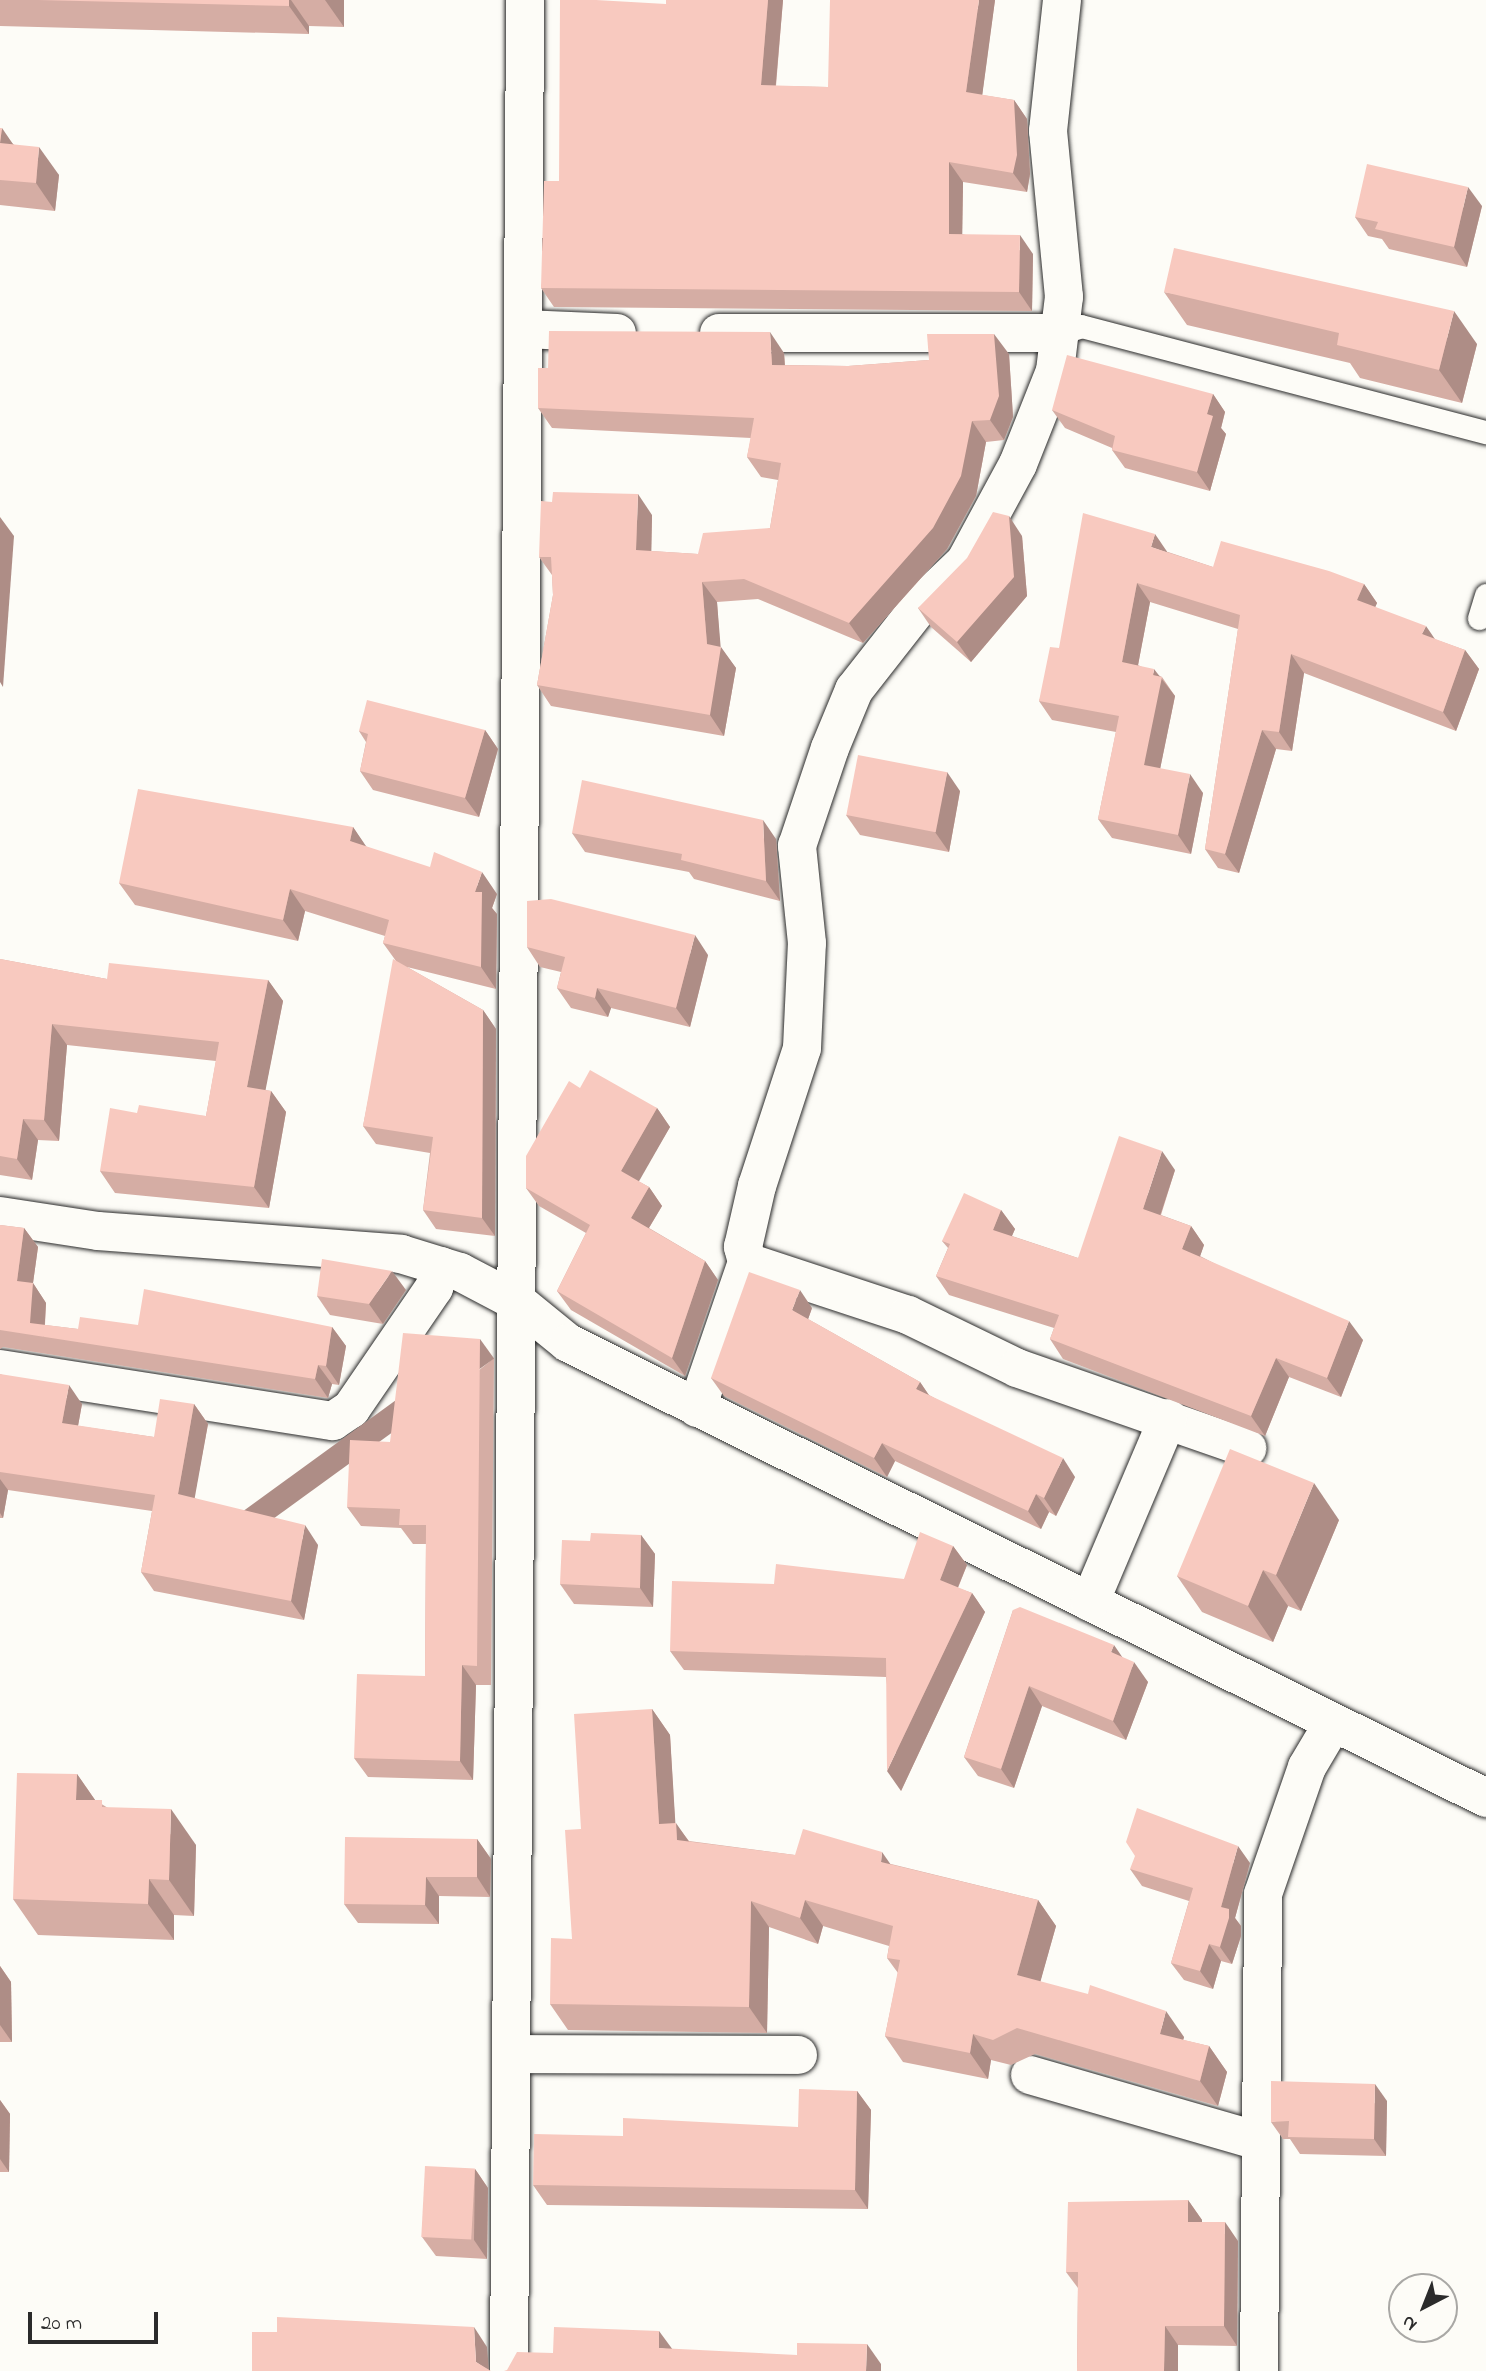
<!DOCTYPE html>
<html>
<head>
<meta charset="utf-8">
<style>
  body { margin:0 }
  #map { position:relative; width:1486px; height:2371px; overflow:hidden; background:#fdfcf7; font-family:"Indie Flower",sans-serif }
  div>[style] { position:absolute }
  .roads { filter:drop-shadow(0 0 2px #2b2b2b) drop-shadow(0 0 2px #2b2b2b) }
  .lane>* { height:23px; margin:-11.5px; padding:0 11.5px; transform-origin:11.5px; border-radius:11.5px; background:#fdfcf7 }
  .street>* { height:38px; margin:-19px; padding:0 19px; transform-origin:19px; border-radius:19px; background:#fdfcf7 }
  .wall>* { inset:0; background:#d5ada4 }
  .shaded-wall>* { inset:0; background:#ae8d86; transform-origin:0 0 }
  .building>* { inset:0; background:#f8c9bf; transform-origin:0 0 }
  span { translate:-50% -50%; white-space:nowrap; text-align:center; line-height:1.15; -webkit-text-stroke:6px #fdfcf7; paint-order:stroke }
  .north { position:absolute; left:1388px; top:2273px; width:70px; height:70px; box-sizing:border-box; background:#fdfcf7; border:2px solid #a9a8a5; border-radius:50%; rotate:222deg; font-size:19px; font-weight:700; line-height:28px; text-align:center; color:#2b2b2b }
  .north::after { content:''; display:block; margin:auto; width:24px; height:32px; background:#2b2b2b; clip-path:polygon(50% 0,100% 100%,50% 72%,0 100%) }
  .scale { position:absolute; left:28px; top:2312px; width:130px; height:32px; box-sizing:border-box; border:4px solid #2b2b2b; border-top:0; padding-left:9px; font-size:21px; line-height:24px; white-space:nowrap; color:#2b2b2b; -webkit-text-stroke:5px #fdfcf7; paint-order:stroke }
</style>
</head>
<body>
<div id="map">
  <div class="roads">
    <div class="lane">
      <div style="left:1060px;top:333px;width:22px;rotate:-18deg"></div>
      <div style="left:1081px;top:326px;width:419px;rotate:14.7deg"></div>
      <div style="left:1479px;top:618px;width:24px;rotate:-73deg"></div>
    </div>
    <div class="street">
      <div style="left:523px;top:329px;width:94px;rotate:2.4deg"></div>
      <div style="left:719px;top:333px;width:341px"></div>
      <div style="left:0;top:1216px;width:99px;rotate:8.7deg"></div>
      <div style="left:98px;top:1231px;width:304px;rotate:4.3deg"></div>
      <div style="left:401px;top:1254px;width:62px;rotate:17deg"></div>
      <div style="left:460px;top:1272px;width:67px;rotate:27.7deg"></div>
      <div style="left:519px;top:1303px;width:63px;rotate:39.2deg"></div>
      <div style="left:568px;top:1343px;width:1025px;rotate:26.36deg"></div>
      <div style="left:747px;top:1262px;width:169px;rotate:18.2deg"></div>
      <div style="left:908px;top:1315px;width:121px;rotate:25.9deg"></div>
      <div style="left:1017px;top:1368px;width:244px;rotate:19.2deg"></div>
      <div style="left:0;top:1369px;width:337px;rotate:8.9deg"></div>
      <div style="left:333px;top:1421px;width:22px;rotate:-34deg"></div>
      <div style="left:351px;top:1409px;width:147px;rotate:-55.6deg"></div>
      <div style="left:434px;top:1288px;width:23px;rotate:-72deg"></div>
      <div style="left:697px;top:1408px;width:154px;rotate:-71.1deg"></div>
      <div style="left:747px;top:1262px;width:16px;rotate:-105deg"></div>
      <div style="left:743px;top:1247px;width:63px;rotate:-77.1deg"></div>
      <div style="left:757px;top:1186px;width:145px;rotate:-71.9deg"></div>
      <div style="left:802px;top:1048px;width:105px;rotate:-87.3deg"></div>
      <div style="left:807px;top:943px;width:98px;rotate:-95.9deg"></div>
      <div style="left:797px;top:846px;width:103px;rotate:-71.4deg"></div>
      <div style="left:830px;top:748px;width:63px;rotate:-67.5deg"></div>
      <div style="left:854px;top:690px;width:112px;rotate:-51.9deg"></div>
      <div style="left:923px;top:602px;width:58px;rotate:-43.6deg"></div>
      <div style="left:965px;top:562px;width:111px;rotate:-61.6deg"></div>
      <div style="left:1018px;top:464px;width:100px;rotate:-68.3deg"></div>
      <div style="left:1055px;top:371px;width:75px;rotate:-83.1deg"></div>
      <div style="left:1064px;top:297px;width:167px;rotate:-95.5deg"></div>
      <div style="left:1048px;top:131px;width:132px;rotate:-83.9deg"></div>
      <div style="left:1090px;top:1602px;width:200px;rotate:-67deg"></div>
      <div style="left:511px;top:2054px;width:287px;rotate:0.2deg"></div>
      <div style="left:1030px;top:2075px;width:238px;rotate:16.1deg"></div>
      <div style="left:509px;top:2371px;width:2371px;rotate:-89.61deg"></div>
      <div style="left:1259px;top:2371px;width:477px;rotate:-89.5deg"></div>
      <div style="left:1263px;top:1894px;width:134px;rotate:-70.9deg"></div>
      <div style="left:1307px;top:1767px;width:51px;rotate:-59.4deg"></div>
    </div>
  </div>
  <div class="wall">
    <div style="clip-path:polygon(0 0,344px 0,344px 27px,309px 26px,309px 34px,0 26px)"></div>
    <div style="clip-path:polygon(666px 0,783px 0,776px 86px,828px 87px,995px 0,982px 95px,1014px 100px,1027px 119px,1030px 174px,1027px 192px,963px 182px,962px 234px,1033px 254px,1032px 311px,554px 307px,541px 288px,559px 181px,666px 4px)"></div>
    <div style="clip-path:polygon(0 128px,13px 144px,59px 175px,55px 211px,0 205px)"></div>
    <div style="clip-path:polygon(1482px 206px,1467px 267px,1389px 249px,1382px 239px,1368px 236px,1355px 217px)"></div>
    <div style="clip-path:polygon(1164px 292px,1477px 344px,1462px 403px,1360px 378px,1350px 363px,1187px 325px)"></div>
    <div style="clip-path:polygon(784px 353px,785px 365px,848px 366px,1009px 354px,1013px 417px,1004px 440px,986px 442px,976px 496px,947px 549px,863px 643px,758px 599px,717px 602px,720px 647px,736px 668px,724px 736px,551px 706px,537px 685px,553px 595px,552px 575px,539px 557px,652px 515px,651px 551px,698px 554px,770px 528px,778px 480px,761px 477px,747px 457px,751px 438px,552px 428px,538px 408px,548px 368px)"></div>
    <div style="clip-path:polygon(1213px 394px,1225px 412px,1221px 428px,1226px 434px,1210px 491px,1125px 468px,1112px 450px,1112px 448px,1065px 428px,1052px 410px)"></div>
    <div style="clip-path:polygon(1022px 536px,1027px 596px,971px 662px,931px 627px,918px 608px)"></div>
    <div style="clip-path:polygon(1168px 552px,1213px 567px,1364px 584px,1377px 603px,1375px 607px,1434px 639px,1465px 650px,1479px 669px,1456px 731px,1304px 673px,1292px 751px,1276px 749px,1239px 873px,1218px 868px,1205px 849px,1238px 629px,1150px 602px,1138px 665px,1162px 677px,1175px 696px,1160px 769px,1203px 793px,1191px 854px,1112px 838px,1098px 819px,1116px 732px,1052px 720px,1039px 701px,1059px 648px)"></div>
    <div style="clip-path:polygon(485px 730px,498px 749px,479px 817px,373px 790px,360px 771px,366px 742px,359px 731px)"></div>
    <div style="clip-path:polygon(960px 791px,949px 852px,860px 835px,846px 815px)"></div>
    <div style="clip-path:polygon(353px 827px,366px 847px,497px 894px,492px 908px,497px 914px,496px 989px,407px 967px,483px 1010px,496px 1029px,495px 1236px,436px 1229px,423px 1210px,430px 1153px,376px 1144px,363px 1126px,396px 961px,383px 943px,385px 936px,305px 911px,298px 941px,135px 905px,119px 883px)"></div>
    <div style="clip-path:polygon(572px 833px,776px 839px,780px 901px,694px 879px,689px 872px,585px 852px)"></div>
    <div style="clip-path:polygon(527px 947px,708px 955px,690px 1027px,611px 1008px,608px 1017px,571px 1008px,557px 988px,561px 972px,540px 967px)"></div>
    <div style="clip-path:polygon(0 959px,107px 979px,268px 980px,283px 1001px,265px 1090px,271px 1091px,286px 1112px,269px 1208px,115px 1193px,100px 1171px,137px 1113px,206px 1116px,216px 1061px,67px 1045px,59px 1141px,38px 1140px,32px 1180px,0 1175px)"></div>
    <div style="clip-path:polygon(580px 1088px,657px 1108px,670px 1127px,638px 1181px,649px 1187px,662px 1206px,649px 1228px,705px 1261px,718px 1280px,685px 1376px,571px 1310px,557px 1291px,586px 1233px,539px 1206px,526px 1188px)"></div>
    <div style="clip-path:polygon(1175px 1170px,1161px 1215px,1191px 1226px,1204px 1245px,1200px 1256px,1363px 1340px,1341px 1397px,1289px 1377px,1265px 1436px,1063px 1359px,1050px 1339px,1054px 1328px,949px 1295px,936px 1276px,948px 1248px,942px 1241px,1001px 1210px,1015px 1229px,1012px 1236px,1078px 1258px)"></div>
    <div style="clip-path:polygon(0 1225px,24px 1228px,38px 1247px,33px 1283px,46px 1303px,45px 1325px,78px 1329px,138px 1325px,332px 1327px,346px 1346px,339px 1385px,332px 1384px,328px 1398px,3px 1347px,0 1349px)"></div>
    <div style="clip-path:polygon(406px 1290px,383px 1324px,330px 1315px,317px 1296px)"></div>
    <div style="clip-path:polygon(812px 1308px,808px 1319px,920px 1382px,929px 1395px,1075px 1477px,1056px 1516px,1049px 1512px,1041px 1529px,895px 1461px,887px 1477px,724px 1396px,711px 1378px)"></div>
    <div style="clip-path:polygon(494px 1358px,491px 1685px,476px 1685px,473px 1780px,368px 1777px,354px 1758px,425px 1676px,426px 1544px,413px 1544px,401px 1528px,361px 1526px,347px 1507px,390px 1442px)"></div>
    <div style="clip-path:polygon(0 1374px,82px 1404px,78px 1426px,154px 1437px,194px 1404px,208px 1424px,194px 1498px,318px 1545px,304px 1620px,154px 1591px,141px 1572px,152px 1511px,8px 1490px,3px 1518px,0 1518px)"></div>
    <div style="clip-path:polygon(1339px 1520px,1301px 1611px,1288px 1606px,1273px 1642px,1202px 1612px,1177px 1576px)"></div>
    <div style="clip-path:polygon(641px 1535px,655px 1554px,653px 1607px,574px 1604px,560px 1584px,590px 1541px)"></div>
    <div style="clip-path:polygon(953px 1546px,967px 1565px,958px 1588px,972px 1593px,985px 1612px,901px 1791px,886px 1677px,684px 1670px,670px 1651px,774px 1584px,904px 1579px)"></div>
    <div style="clip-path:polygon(1013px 1610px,1122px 1657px,1148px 1682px,1126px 1740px,1042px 1706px,1014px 1788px,978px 1776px,964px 1757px)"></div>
    <div style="clip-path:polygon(652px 1709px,670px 1735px,675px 1823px,689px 1841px,795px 1855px,891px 1864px,1038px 1900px,1056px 1926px,1040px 1982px,1184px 2037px,1183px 2040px,1209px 2046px,1227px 2072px,1218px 2106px,1035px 2054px,1011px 2065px,991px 2060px,988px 2079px,903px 2062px,885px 2036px,898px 1973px,887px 1958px,889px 1946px,823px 1926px,818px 1944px,769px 1927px,767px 2033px,568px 2030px,550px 2004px,572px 1939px,581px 1829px)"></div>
    <div style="clip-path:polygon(77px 1774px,95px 1800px,108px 1808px,196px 1845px,194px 1916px,174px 1915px,174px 1940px,38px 1935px,13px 1899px)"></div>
    <div style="clip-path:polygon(477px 1839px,491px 1859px,490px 1897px,439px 1896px,439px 1924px,358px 1923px,344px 1904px)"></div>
    <div style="clip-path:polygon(1250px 1863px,1235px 1918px,1241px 1926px,1241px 1936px,1232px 1964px,1221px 1961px,1213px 1989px,1184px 1980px,1171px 1963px,1189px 1901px,1142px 1886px,1130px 1869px)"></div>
    <div style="clip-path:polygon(0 1966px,11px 1982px,12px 2042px,0 2042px)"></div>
    <div style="clip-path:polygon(857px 2091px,871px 2110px,868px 2209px,547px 2205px,533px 2185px,623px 2136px,798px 2127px)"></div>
    <div style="clip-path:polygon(0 2100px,10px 2114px,9px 2172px,0 2172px)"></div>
    <div style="clip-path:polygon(1387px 2101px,1386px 2156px,1300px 2154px,1290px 2139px,1283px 2139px,1271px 2122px)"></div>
    <div style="clip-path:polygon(475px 2169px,488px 2188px,487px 2259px,436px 2256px,422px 2237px)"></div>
    <div style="clip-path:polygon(1188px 2200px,1202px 2220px,1202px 2222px,1238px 2241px,1237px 2346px,1178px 2345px,1178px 2371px,1077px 2371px,1078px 2288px,1066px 2272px)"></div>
  </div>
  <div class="shaded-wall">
    <div style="clip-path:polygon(289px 0,291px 0,309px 26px,309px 34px,289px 6px)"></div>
    <div style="clip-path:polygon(325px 0,344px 0,344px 27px)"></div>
    <div style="clip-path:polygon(768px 0,783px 0,774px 105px,761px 85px)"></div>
    <div style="clip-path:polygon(979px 0,995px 0,980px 112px,966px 92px)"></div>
    <div style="clip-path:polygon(1014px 100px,1027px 119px,1030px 174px,1027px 192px,1013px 173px)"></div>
    <div style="clip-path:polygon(2px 128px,21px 156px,0 143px)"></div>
    <div style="clip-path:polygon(39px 147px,59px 175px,55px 211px,36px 183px)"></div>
    <div style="clip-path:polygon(949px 162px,963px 182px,962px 253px,949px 234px)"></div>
    <div style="clip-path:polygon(1468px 187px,1482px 206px,1467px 267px,1454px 247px)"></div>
    <div style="clip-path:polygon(1020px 235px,1033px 254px,1032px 311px,1019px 292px)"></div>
    <div style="clip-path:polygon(1454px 311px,1477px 344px,1462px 403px,1439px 370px)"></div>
    <div style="clip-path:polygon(770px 332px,784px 353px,786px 385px,772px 365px)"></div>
    <div style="clip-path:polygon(994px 334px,1009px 354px,1013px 417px,1004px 440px,990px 420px)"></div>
    <div style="clip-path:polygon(1213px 394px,1225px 412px,1221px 428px,1226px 434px,1210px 491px,1197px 472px,1207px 414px)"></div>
    <div style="clip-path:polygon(972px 421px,986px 442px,976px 496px,947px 549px,863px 643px,849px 623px)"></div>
    <div style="clip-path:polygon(638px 494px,652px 515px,651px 570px,636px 550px)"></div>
    <div style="clip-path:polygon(1009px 516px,1022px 536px,1027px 596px,971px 662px,957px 642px)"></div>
    <div style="clip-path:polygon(0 517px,14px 536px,3px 687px,0 682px)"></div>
    <div style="clip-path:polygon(1155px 534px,1168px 553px,1151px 547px)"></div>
    <div style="clip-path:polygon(702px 582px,717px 602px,721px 651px,721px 647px,736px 668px,724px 736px,710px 715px,707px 644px)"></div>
    <div style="clip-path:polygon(1137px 583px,1150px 602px,1135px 681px,1122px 662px)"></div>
    <div style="clip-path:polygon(1364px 584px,1377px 603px,1370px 619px,1357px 600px)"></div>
    <div style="clip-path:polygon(1426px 626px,1439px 645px,1422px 634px)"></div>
    <div style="clip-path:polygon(1465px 650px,1479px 669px,1456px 731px,1443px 712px)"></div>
    <div style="clip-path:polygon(1291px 654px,1304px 673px,1292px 751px,1279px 732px)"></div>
    <div style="clip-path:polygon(1154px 669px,1175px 696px,1157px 784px,1144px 765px)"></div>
    <div style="clip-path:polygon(485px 730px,498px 749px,479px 817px,465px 798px)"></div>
    <div style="clip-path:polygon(1262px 730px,1276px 749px,1239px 873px,1225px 854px)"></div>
    <div style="clip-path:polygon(947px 772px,960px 791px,949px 852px,935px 832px)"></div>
    <div style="clip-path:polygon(1190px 774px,1203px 793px,1191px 854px,1178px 835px)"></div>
    <div style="clip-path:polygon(763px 820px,776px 839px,780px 901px,766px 881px)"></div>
    <div style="clip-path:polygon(353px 827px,368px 849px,350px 841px)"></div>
    <div style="clip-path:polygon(482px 872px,497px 894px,492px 908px,497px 914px,496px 989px,481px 967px,475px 892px)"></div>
    <div style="clip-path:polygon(290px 889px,305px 911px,298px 941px,283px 920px)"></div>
    <div style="clip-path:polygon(695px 935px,708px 955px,690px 1027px,676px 1008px)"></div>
    <div style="clip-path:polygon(268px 980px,283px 1001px,262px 1108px,247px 1087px)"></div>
    <div style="clip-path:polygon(597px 988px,611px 1008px,608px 1017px,595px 998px)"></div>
    <div style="clip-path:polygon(483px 1010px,496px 1029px,495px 1236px,482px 1218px)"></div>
    <div style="clip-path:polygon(52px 1024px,67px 1045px,59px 1141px,44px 1120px)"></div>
    <div style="clip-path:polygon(271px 1091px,286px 1112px,269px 1208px,254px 1187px)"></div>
    <div style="clip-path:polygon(657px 1108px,670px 1127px,634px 1190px,621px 1171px)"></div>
    <div style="clip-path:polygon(23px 1119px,38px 1140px,32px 1180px,17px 1159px)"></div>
    <div style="clip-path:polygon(1162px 1151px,1175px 1170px,1156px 1228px,1143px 1209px)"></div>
    <div style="clip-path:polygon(649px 1187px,662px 1206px,644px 1236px,631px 1218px)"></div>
    <div style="clip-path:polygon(1001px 1210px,1015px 1229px,1006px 1249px,993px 1230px)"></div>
    <div style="clip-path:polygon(1191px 1226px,1204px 1245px,1196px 1268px,1182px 1249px)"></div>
    <div style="clip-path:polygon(24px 1228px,38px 1247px,33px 1283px,46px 1303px,44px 1337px,30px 1323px,17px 1281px)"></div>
    <div style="clip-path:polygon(705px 1261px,718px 1280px,685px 1376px,672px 1358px)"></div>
    <div style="clip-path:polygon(392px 1271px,406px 1290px,383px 1324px,369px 1304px)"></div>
    <div style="clip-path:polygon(800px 1290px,812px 1308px,805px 1328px,792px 1310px)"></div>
    <div style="clip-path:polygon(1349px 1321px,1363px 1340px,1341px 1397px,1327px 1378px)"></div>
    <div style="clip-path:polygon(332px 1327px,346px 1346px,339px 1385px,326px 1366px)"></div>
    <div style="left:480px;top:1339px;width:24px;height:327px;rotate:54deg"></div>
    <div style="clip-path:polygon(1276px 1358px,1289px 1377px,1265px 1436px,1251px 1416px)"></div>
    <div style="clip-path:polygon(318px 1365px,332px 1384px,328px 1398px,315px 1379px)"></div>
    <div style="clip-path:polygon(920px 1382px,932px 1400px,916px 1389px)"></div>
    <div style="clip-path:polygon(69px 1385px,82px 1404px,75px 1442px,62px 1423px)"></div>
    <div style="clip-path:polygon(194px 1404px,208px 1424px,192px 1513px,178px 1494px)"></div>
    <div style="clip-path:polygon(882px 1443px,895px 1461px,887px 1477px,874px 1458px)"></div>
    <div style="clip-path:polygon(1063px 1458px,1075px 1477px,1056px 1516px,1044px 1498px)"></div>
    <div style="clip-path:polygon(0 1479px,8px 1490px,3px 1518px,0 1513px)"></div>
    <div style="clip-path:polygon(1314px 1483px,1339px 1520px,1301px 1611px,1276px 1575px)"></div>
    <div style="clip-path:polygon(1036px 1494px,1049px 1512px,1041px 1529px,1028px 1511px)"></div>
    <div style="clip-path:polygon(305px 1525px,318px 1545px,304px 1620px,291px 1601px)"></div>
    <div style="clip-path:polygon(641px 1535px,655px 1554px,653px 1607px,640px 1588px)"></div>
    <div style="clip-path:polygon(953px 1546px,967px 1565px,953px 1599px,940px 1580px)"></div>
    <div style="clip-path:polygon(1263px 1570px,1288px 1606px,1273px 1642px,1248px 1606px)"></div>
    <div style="clip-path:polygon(972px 1593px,985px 1612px,901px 1791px,887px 1771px)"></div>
    <div style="clip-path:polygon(1114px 1645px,1127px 1664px,1111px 1652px)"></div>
    <div style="clip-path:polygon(1134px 1662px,1148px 1682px,1126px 1740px,1113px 1721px)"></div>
    <div style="clip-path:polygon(462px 1665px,476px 1685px,473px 1780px,460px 1761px)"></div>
    <div style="clip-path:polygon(1029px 1686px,1042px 1706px,1014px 1788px,1001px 1769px)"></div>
    <div style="clip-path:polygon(652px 1709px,670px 1735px,677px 1850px,659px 1824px)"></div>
    <div style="clip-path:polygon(77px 1774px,102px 1810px,76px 1800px)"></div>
    <div style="clip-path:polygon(171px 1809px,196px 1845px,194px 1916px,169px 1880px)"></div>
    <div style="clip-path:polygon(676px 1823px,694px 1849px,677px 1840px)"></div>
    <div style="clip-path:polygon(477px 1839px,491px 1859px,490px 1897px,477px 1877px)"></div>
    <div style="clip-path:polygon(1238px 1846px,1250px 1863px,1235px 1918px,1241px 1926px,1241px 1936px,1232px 1964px,1220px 1947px,1221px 1907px)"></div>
    <div style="clip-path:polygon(882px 1852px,900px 1878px,881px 1862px)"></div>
    <div style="clip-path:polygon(426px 1877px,439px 1896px,439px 1924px,425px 1905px)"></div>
    <div style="clip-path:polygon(149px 1879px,174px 1915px,174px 1940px,148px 1904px)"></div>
    <div style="clip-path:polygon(805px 1900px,823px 1926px,818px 1944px,800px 1918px)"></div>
    <div style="clip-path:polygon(1038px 1900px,1056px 1926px,1035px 2001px,1017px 1975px)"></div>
    <div style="clip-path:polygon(751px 1901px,769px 1927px,767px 2033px,749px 2007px)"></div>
    <div style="clip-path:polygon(1209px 1944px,1221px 1961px,1213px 1989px,1200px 1971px)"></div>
    <div style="clip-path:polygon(0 1966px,11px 1982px,12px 2042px,0 2025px)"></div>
    <div style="clip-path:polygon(1166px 2011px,1184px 2037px,1178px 2059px,1160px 2034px)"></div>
    <div style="clip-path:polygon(973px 2034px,991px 2060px,988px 2079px,970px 2053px)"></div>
    <div style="clip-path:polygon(1209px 2046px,1227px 2072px,1218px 2106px,1200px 2081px)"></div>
    <div style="clip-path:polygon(1375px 2084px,1387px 2101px,1386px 2156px,1374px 2139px)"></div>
    <div style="clip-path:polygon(857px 2091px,871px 2110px,868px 2209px,855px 2190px)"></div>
    <div style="clip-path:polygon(0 2100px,10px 2114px,9px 2172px,0 2159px)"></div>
    <div style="clip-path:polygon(475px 2169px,488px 2188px,487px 2259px,474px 2240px)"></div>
    <div style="clip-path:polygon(1188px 2200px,1202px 2220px,1202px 2241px,1188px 2222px)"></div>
    <div style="clip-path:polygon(1225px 2222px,1238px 2241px,1237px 2346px,1224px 2326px)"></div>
    <div style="clip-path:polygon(1165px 2326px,1178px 2345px,1178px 2371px,1164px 2371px)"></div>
    <div style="clip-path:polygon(474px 2327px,487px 2347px,489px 2371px,476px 2362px)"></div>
    <div style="clip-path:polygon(659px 2331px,673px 2350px,659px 2348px)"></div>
    <div style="clip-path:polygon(867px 2344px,881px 2364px,881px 2371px,866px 2371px)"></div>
  </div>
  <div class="building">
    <div style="clip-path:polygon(38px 0,289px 0,289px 6px)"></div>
    <div style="clip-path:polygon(560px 0,596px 0,666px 4px,666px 0,768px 0,761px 85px,828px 87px,830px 0,979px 0,966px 92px,1014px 100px,1017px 155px,1013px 173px,949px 162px,949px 234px,1020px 235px,1019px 292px,541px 288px,544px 181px,559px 181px)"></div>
    <div style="clip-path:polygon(0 128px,2px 128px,0 143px,39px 147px,36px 183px,0 180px)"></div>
    <div style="clip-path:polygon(1367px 164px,1468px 187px,1454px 247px,1375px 229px,1378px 222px,1355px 217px)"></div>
    <div style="clip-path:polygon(1174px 248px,1454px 311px,1439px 370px,1337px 345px,1339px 333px,1164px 292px)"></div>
    <div style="clip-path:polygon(549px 331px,770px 332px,772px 365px,848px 366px,929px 360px,927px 334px,994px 334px,999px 396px,990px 420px,972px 421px,961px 476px,933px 528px,849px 623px,744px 579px,702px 582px,707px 644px,721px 647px,710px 715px,537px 685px,553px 595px,551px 557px,539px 557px,541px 501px,552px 502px,553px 492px,638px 494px,636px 550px,698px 554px,703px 533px,770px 528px,781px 463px,747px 457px,754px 418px,538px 408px,538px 368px,548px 368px)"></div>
    <div style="clip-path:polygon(1067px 355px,1213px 394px,1207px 414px,1213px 416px,1197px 472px,1112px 450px,1115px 436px,1052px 410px)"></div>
    <div style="clip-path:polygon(993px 512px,1009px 516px,1014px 577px,957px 642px,918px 608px,967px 558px)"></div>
    <div style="clip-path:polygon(1083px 513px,1155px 534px,1151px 547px,1213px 567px,1221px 541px,1329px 571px,1364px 584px,1357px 600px,1426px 626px,1422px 634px,1465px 650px,1443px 712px,1291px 654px,1279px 732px,1262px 730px,1225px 854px,1205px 849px,1240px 615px,1137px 583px,1122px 662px,1154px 669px,1153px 675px,1162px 677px,1144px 765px,1190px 774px,1178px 835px,1098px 819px,1119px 716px,1039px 701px,1050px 647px,1059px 648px)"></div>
    <div style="clip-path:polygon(367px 700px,485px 730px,465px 798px,360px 771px,368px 734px,359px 731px)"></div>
    <div style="left:858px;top:755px;width:91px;height:61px;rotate:11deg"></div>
    <div style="clip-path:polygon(582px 780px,763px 820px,766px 881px,681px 860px,682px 854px,572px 833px)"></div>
    <div style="clip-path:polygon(138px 789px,353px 827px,350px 841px,430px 867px,434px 852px,482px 872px,475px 892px,482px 892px,481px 967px,383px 943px,389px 920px,290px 889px,283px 920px,119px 883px)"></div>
    <div style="clip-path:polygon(551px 899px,695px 935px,676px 1008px,597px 988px,595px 998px,557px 988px,565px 957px,527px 947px,527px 901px)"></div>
    <div style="clip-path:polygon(0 959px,107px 979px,109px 963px,268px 980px,247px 1087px,271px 1091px,254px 1187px,100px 1171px,110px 1108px,137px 1113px,139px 1105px,206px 1116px,219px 1042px,52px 1024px,44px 1120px,23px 1119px,17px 1159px,0 1156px)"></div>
    <div style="clip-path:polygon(393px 959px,483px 1010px,482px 1218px,423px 1210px,433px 1137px,363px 1126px)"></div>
    <div style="clip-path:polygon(590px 1070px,657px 1108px,621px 1171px,649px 1187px,631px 1218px,705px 1261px,672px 1358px,557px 1291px,590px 1225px,526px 1188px,526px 1156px,569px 1081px,580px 1088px)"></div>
    <div style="clip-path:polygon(1119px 1136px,1162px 1151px,1143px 1209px,1191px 1226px,1182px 1249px,1349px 1321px,1327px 1378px,1276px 1358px,1251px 1416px,1050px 1339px,1059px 1315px,936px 1276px,950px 1244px,942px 1241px,964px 1193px,1001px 1210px,993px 1230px,1078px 1258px)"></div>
    <div style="clip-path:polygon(0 1225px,24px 1228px,17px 1281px,33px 1283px,30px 1323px,78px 1329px,80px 1317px,138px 1325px,144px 1289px,332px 1327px,326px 1366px,318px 1365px,315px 1379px,0 1330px)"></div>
    <div style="clip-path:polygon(322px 1259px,392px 1271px,369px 1304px,317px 1296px)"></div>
    <div style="clip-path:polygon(749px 1272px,800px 1290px,792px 1310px,920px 1382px,916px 1389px,1063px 1458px,1044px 1498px,1036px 1494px,1028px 1511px,882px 1443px,874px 1458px,711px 1378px)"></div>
    <div style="clip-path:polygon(403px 1333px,480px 1339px,477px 1666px,462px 1665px,460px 1761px,354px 1758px,357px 1674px,425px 1676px,426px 1525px,399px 1525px,400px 1509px,347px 1507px,350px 1440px,390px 1442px)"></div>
    <div style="clip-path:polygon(0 1374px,69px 1385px,62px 1423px,154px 1437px,160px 1399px,194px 1404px,178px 1494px,305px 1525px,291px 1601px,141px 1572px,155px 1495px,0 1472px)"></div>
    <div style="clip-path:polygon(1230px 1449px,1314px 1483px,1276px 1575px,1263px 1570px,1248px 1606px,1177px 1576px)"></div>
    <div style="clip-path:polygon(920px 1532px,953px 1546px,940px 1580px,972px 1593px,887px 1771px,886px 1658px,670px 1651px,672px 1581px,774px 1584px,776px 1564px,904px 1579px)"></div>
    <div style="clip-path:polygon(591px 1533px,641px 1535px,640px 1588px,560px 1584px,562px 1540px,590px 1541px)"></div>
    <div style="clip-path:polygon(1020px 1607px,1114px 1645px,1111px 1652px,1134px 1662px,1113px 1721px,1029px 1686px,1001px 1769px,964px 1757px,1013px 1610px)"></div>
    <div style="clip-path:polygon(652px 1709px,659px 1824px,676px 1823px,677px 1840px,795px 1855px,803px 1829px,882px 1852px,881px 1862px,1038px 1900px,1017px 1975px,1088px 1994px,1090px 1985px,1166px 2011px,1160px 2034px,1209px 2046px,1200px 2081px,1017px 2028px,993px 2040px,973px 2034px,970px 2053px,885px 2036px,900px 1960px,887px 1958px,893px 1926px,805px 1900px,800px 1918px,751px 1901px,749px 2007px,550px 2004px,551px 1938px,572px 1939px,565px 1830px,581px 1829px,574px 1714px)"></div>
    <div style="clip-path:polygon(17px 1773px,77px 1774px,76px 1800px,102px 1800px,102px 1807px,171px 1809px,169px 1880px,149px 1879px,148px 1904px,13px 1899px)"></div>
    <div style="clip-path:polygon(1137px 1808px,1238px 1846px,1221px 1907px,1229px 1909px,1229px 1918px,1220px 1947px,1209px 1944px,1200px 1971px,1171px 1963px,1193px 1888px,1130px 1869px,1135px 1856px,1126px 1842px)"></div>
    <div style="clip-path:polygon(345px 1837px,477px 1839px,477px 1877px,426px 1877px,425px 1905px,344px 1904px)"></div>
    <div style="clip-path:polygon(1271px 2081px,1375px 2084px,1374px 2139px,1288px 2137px,1289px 2121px,1271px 2122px)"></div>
    <div style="clip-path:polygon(799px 2089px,857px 2091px,855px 2190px,533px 2185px,534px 2134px,623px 2136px,623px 2118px,798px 2127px)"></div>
    <div style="left:425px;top:2166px;width:50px;height:71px;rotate:3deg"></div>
    <div style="clip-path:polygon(1188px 2200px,1188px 2222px,1225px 2222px,1224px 2326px,1165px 2326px,1164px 2371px,1077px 2371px,1078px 2272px,1066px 2272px,1068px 2202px)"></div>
    <div style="clip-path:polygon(277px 2317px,474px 2327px,476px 2362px,491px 2371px,252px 2371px,252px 2332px,277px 2332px)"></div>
    <div style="clip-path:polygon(554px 2327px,659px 2331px,659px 2348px,797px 2355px,797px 2343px,867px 2344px,866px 2371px,504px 2371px,507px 2370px,517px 2352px,553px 2353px)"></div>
  </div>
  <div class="north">N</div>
  <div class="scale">20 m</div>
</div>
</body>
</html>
